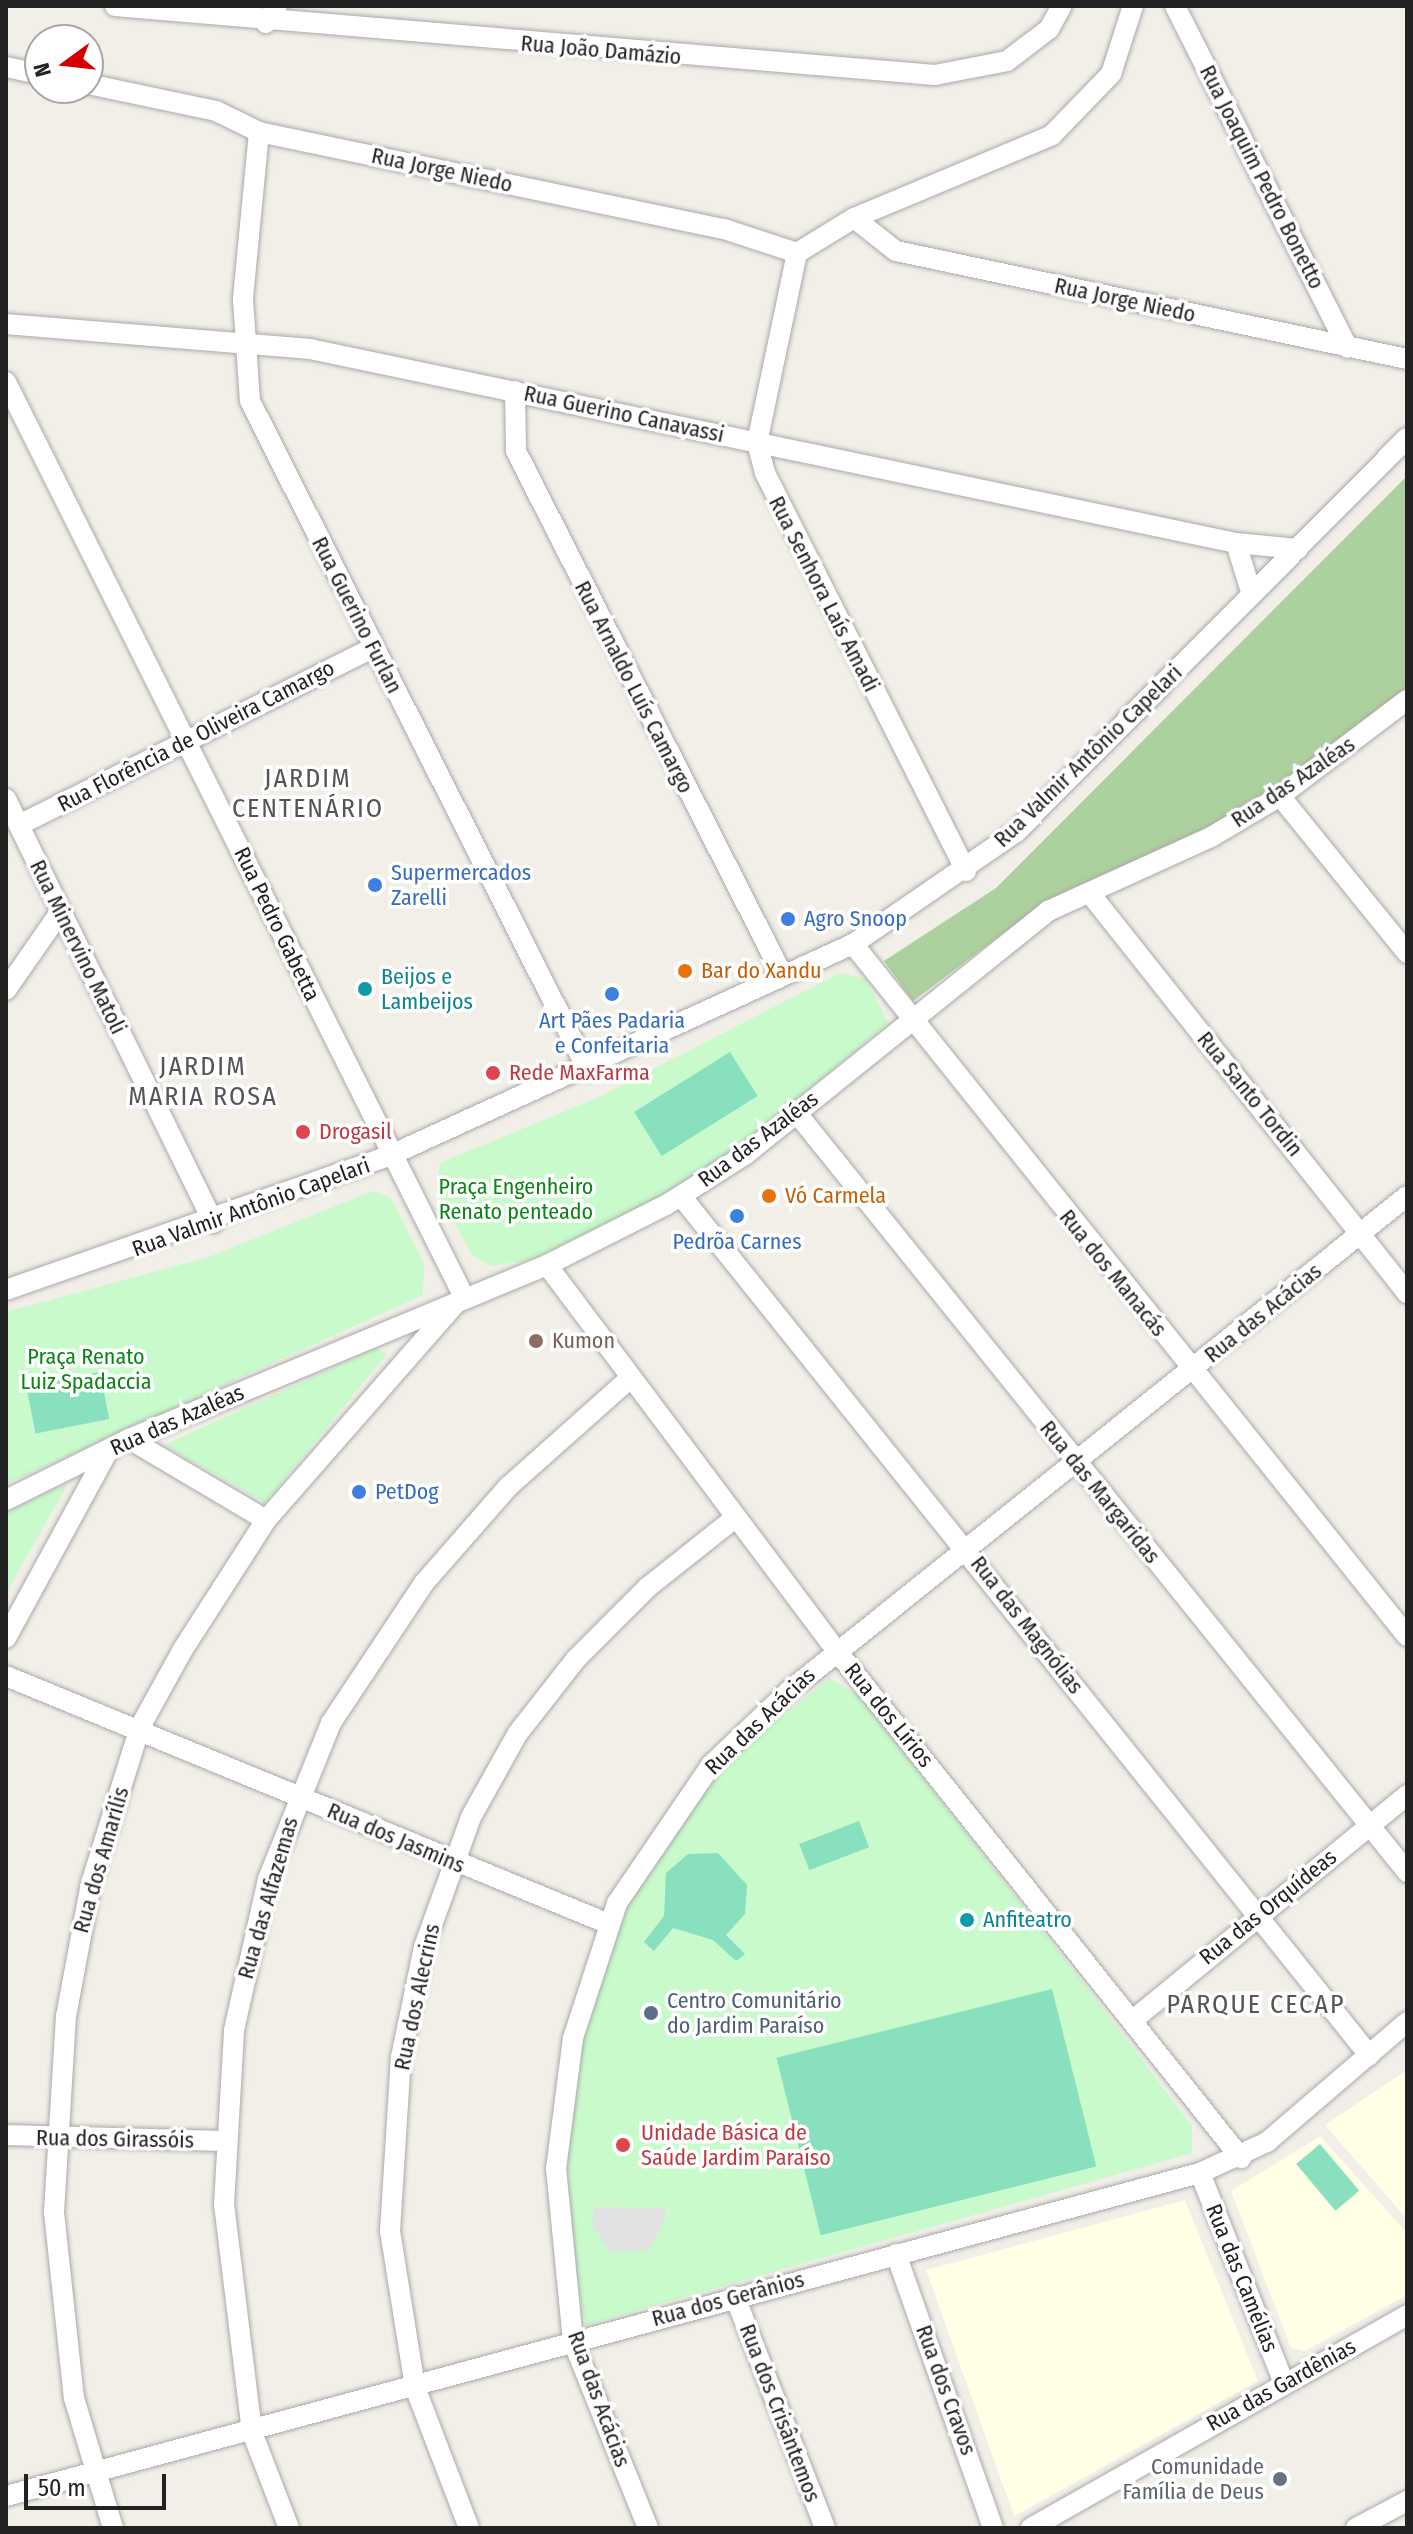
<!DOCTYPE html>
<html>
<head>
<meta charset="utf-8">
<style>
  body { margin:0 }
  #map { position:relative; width:1413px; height:2534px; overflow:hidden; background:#f2efe9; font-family:"Fira Sans Condensed",sans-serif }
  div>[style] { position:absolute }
  .education>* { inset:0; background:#ffffe5 }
  .forest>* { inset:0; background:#add19e }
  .park>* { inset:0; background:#c8facc }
  .pitch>* { inset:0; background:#88e0be; transform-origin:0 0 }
  .parking>* { inset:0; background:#e2e2e2 }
  .roads { filter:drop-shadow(0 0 2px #a9a9a9) drop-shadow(0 0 2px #a9a9a9) }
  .street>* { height:20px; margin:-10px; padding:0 10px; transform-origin:10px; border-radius:10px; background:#fff }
  .dots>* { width:22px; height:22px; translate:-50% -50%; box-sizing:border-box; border:4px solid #fff; border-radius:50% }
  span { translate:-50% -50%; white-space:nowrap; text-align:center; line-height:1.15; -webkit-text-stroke:7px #fff; paint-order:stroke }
  .street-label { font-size:22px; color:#222 }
  .shop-label { font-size:22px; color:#366cbe }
  .left { translate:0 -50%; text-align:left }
  .food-label { font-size:22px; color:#c56008 }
  .culture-label { font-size:22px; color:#0d838f }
  .health-label { font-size:22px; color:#be3a42 }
  .park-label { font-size:22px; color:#0c8416 }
  .education-label { font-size:22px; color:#785e54 }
  .service-label { font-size:22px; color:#4e5e75 }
  .worship-label { font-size:22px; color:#5b616d }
  .right { translate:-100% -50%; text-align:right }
  .quarter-label { font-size:26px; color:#555; letter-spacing:2px }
  .frame { position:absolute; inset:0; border:8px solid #222; pointer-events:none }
  .north { position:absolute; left:24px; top:24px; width:80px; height:80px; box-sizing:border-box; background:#fff; border:2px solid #a7a7a7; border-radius:50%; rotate:255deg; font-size:22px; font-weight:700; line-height:32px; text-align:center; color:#222 }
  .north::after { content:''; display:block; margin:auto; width:28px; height:36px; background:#d40000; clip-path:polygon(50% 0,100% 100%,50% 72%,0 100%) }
  .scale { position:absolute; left:24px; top:2474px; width:142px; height:36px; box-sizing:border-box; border:4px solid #222; border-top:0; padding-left:10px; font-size:24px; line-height:28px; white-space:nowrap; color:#222; -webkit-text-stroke:6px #fff; paint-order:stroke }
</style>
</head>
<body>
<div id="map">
  <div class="education">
    <div style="clip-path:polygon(1407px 2070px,1407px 2219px,1325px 2125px)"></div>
    <div style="clip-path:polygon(1320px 2136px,1407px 2233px,1407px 2295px,1305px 2351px,1291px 2348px,1231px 2191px)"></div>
    <div style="clip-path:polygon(1185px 2200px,1258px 2381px,1014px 2516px,926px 2270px)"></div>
  </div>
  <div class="forest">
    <div style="clip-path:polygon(1407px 476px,1407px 692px,1210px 838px,1038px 907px,913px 1001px,884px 961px,996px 888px)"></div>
  </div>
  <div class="park">
    <div style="clip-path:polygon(840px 973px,866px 979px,888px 1023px,723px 1160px,640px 1210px,533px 1259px,491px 1266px,472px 1255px,436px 1190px,440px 1163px,597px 1098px)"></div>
    <div style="clip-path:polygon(373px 1191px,390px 1197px,424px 1263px,423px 1295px,6px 1484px,6px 1312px,209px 1257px)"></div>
    <div style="clip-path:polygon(377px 1348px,387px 1354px,265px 1503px,164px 1445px)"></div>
    <div style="clip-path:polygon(68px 1484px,16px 1575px,6px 1595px,6px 1512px)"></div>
    <div style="clip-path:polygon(829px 1678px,858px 1695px,1081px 1980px,1192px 2126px,1192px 2153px,586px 2325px,573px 2261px,566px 2131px,592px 1968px,667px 1841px,735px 1756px)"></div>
  </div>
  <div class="pitch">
    <div style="left:730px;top:1052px;width:52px;height:113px;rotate:58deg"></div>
    <div style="left:100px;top:1372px;width:48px;height:75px;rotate:79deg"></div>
    <div style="left:859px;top:1821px;width:28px;height:64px;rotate:69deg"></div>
    <div style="clip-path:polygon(718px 1853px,747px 1885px,745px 1914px,726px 1935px,745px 1954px,736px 1961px,713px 1940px,673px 1928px,654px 1951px,644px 1942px,664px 1916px,666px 1873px,688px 1854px)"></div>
    <div style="left:1052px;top:1989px;width:183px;height:284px;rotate:76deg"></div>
    <div style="left:1320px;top:2144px;width:61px;height:31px;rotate:50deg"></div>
  </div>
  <div class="parking">
    <div style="clip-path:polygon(594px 2207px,665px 2208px,666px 2216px,649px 2250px,611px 2252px,592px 2226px)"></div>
  </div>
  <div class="roads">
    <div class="street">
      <div style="left:115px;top:6px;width:823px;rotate:4.81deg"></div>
      <div style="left:935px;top:75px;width:73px;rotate:-11deg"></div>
      <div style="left:1007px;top:61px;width:53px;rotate:-37.3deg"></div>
      <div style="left:1049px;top:29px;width:26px;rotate:-61deg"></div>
      <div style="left:1175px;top:6px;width:383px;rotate:63.2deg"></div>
      <div style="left:266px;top:23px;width:20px;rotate:-57deg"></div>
      <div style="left:6px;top:67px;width:35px;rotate:12deg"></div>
      <div style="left:88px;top:84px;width:131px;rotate:11.9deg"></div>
      <div style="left:216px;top:111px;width:48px;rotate:26deg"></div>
      <div style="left:259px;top:132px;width:475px;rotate:11.8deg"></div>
      <div style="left:724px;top:229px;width:77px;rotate:18.2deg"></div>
      <div style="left:259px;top:132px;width:168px;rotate:95.5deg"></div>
      <div style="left:243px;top:299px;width:102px;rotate:86.1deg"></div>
      <div style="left:250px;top:401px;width:750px;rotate:63.2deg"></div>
      <div style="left:854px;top:218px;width:53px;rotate:38.2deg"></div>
      <div style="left:896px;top:251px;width:522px;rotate:11.93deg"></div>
      <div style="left:797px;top:253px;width:194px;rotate:101.9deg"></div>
      <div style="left:757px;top:443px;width:31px;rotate:75deg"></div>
      <div style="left:765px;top:473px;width:446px;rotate:63.2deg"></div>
      <div style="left:797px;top:253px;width:67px;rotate:-31.6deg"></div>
      <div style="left:854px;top:218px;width:215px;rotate:-22.7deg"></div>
      <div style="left:1052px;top:135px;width:85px;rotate:-46deg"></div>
      <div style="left:1111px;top:74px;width:71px;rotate:-72.1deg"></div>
      <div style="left:6px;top:324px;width:305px;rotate:4.7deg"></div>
      <div style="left:310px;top:349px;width:946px;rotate:11.83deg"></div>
      <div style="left:1236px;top:543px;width:62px;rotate:5.5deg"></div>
      <div style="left:6px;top:382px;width:1021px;rotate:63.41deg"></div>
      <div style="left:463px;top:1295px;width:299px;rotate:131.2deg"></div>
      <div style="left:266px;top:1520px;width:156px;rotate:122.7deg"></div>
      <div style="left:182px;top:1651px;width:87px;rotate:118.9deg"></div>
      <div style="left:140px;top:1727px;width:164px;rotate:107.4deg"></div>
      <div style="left:91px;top:1883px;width:135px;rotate:100.6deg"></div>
      <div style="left:66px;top:2016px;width:196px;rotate:93.5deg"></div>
      <div style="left:54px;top:2212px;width:187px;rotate:83.9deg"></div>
      <div style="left:74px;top:2398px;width:136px;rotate:73.3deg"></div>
      <div style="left:515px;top:391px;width:60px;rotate:89deg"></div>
      <div style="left:516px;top:451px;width:589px;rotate:63.04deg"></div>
      <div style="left:1236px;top:543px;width:54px;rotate:72.9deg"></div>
      <div style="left:1280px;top:796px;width:202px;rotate:51deg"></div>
      <div style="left:6px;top:799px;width:472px;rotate:63.9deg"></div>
      <div style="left:19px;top:825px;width:395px;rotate:-26.6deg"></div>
      <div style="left:1092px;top:896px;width:507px;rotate:51.57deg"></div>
      <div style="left:853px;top:944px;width:886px;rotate:51.32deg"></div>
      <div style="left:6px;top:990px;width:96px;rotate:-55.2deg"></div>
      <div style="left:795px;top:1111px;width:977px;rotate:51.19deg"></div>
      <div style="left:681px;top:1196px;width:1101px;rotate:51.31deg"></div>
      <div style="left:547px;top:1265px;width:481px;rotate:53.1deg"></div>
      <div style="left:836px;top:1650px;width:650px;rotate:51.44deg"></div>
      <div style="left:6px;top:1290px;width:408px;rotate:-19.3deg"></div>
      <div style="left:391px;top:1155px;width:508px;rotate:-24.55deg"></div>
      <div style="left:853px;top:944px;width:198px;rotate:-34.5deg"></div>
      <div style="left:1016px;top:832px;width:555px;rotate:-45.22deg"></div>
      <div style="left:129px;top:1439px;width:159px;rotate:30.6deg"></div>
      <div style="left:6px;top:1500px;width:137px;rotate:-26.4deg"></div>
      <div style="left:129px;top:1439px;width:453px;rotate:-22.6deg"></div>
      <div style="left:547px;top:1265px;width:133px;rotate:-26.8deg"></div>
      <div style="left:666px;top:1205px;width:95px;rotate:-32.5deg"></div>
      <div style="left:746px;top:1154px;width:388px;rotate:-38.8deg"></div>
      <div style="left:1048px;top:911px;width:179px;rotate:-24.4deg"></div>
      <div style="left:1211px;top:837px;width:80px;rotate:-30.7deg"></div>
      <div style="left:1280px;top:796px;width:159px;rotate:-37.1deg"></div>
      <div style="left:6px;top:1638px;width:213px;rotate:-61.4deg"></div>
      <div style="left:6px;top:1676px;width:652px;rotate:22.36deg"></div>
      <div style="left:1132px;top:2021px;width:356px;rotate:-39.4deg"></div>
      <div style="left:6px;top:2135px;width:217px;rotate:1.6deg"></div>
      <div style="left:1200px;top:2173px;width:226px;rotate:68.2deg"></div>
      <div style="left:896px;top:2254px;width:291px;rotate:70.5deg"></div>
      <div style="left:735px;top:2297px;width:248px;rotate:68.7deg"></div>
      <div style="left:6px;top:2496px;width:1237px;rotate:-15.14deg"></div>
      <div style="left:1200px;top:2173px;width:74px;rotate:-24.8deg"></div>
      <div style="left:1267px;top:2142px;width:184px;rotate:-40.6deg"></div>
      <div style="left:289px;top:2528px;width:103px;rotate:-111.1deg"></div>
      <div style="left:252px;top:2432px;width:229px;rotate:-97deg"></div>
      <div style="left:224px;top:2205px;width:175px;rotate:-86.7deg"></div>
      <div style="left:234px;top:2030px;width:155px;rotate:-77.3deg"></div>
      <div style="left:268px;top:1879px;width:168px;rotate:-68deg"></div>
      <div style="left:331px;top:1723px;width:168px;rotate:-56.4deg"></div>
      <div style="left:424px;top:1583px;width:128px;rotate:-48.8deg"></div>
      <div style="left:508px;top:1487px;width:161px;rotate:-41.7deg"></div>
      <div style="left:469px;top:2528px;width:151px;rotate:-111deg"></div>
      <div style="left:415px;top:2387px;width:158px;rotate:-99.1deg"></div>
      <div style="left:390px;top:2231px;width:174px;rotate:-86.4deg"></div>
      <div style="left:401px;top:2057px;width:112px;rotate:-78.2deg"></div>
      <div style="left:424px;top:1947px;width:138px;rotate:-70.1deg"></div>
      <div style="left:471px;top:1817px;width:96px;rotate:-60.8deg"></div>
      <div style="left:518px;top:1733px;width:94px;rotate:-51.9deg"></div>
      <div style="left:576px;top:1659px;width:102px;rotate:-45deg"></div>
      <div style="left:648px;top:1587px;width:112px;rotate:-38.5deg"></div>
      <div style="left:648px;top:2528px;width:201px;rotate:-111.9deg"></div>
      <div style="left:573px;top:2341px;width:173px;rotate:-95.6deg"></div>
      <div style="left:556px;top:2169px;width:132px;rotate:-82.6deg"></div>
      <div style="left:573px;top:2038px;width:142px;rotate:-71.9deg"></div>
      <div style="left:617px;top:1903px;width:167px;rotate:-55.7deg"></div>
      <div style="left:711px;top:1765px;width:108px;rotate:-43.5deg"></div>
      <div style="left:789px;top:1691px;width:792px;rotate:-38.69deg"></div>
      <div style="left:1031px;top:2528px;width:432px;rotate:-29.5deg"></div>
      <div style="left:1356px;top:2528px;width:58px;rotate:-27.9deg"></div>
    </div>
  </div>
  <div class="dots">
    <div style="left:375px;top:885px;background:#3f7fe0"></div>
    <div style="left:788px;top:919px;background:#3f7fe0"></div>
    <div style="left:685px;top:971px;background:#e8710a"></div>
    <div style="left:365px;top:989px;background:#0f9aa8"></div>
    <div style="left:612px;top:994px;background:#3f7fe0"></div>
    <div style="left:493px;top:1073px;background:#e0444e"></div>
    <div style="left:303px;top:1132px;background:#e0444e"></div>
    <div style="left:769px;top:1196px;background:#e8710a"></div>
    <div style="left:737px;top:1216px;background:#3f7fe0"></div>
    <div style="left:536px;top:1341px;background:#8d6e63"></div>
    <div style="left:359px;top:1492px;background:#3f7fe0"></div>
    <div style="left:967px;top:1920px;background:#0f9aa8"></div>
    <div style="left:651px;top:2013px;background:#5c6f8a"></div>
    <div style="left:623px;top:2145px;background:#e0444e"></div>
    <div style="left:1280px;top:2479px;background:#6b7280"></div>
  </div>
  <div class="street-label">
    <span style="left:601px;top:50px;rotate:5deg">Rua João Damázio</span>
    <span style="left:442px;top:170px;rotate:12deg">Rua Jorge Niedo</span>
    <span style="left:1262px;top:177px;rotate:63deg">Rua Joaquim Pedro Bonetto</span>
    <span style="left:1125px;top:300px;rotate:12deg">Rua Jorge Niedo</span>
    <span style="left:624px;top:414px;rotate:12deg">Rua Guerino Canavassi</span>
    <span style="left:824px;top:594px;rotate:63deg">Rua Senhora Laís Amadi</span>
    <span style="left:357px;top:615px;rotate:63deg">Rua Guerino Furlan</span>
    <span style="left:634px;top:687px;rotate:63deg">Rua Arnaldo Luís Camargo</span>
    <span style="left:196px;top:736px;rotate:-27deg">Rua Florência de Oliveira Camargo</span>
    <span style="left:1088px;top:756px;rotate:-44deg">Rua Valmir Antônio Capelari</span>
    <span style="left:1293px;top:782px;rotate:-34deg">Rua das Azaléas</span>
    <span style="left:277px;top:924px;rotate:64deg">Rua Pedro Gabetta</span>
    <span style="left:78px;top:947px;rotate:64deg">Rua Minervino Matoli</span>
    <span style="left:1250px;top:1094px;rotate:51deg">Rua Santo Tordin</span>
    <span style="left:758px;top:1139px;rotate:-37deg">Rua das Azaléas</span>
    <span style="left:251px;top:1207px;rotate:-20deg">Rua Valmir Antônio Capelari</span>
    <span style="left:1113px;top:1273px;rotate:51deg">Rua dos Manacás</span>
    <span style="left:1263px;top:1313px;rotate:-39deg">Rua das Acácias</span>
    <span style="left:177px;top:1420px;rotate:-24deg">Rua das Azaléas</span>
    <span style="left:1100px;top:1492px;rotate:51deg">Rua das Margaridas</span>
    <span style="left:1027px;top:1625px;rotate:52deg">Rua das Magnólias</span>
    <span style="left:889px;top:1715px;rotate:51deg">Rua dos Lírios</span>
    <span style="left:760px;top:1721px;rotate:-44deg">Rua das Acácias</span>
    <span style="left:396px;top:1838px;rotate:23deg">Rua dos Jasmins</span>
    <span style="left:101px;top:1860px;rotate:-74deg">Rua dos Amarílis</span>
    <span style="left:268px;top:1898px;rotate:-74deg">Rua das Alfazemas</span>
    <span style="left:1268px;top:1907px;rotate:-39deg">Rua das Orquídeas</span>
    <span style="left:417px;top:1997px;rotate:-78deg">Rua dos Alecrins</span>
    <span style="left:115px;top:2139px;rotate:1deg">Rua dos Girassóis</span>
    <span style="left:1242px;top:2278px;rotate:68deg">Rua das Camélias</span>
    <span style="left:728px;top:2299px;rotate:-15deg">Rua dos Gerânios</span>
    <span style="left:1281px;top:2385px;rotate:-29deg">Rua das Gardênias</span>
    <span style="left:946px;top:2390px;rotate:70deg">Rua dos Cravos</span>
    <span style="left:599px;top:2399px;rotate:70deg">Rua das Acácias</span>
    <span style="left:780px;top:2413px;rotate:69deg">Rua dos Crisântemos</span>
  </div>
  <div class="shop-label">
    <span class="left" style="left:391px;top:885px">Supermercados<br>Zarelli</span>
    <span class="left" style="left:804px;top:919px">Agro Snoop</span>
    <span style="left:612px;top:1033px">Art Pães Padaria<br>e Confeitaria</span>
    <span style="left:737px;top:1242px">Pedrõa Carnes</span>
    <span class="left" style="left:375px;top:1492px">PetDog</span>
  </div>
  <div class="food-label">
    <span class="left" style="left:701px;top:971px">Bar do Xandu</span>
    <span class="left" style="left:785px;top:1196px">Vó Carmela</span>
  </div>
  <div class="culture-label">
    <span class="left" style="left:381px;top:989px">Beijos e<br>Lambeijos</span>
    <span class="left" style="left:983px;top:1920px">Anfiteatro</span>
  </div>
  <div class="health-label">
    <span class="left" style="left:509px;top:1073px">Rede MaxFarma</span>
    <span class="left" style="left:319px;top:1132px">Drogasil</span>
    <span class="left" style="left:641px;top:2145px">Unidade Básica de<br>Saúde Jardim Paraíso</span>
  </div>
  <div class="park-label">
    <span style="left:516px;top:1199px">Praça Engenheiro<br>Renato penteado</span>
    <span style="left:86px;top:1369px">Praça Renato<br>Luiz Spadaccia</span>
  </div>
  <div class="education-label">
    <span class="left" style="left:552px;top:1341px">Kumon</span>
  </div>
  <div class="service-label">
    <span class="left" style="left:667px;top:2013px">Centro Comunitário<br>do Jardim Paraíso</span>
  </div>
  <div class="worship-label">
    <span class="right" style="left:1264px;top:2479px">Comunidade<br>Família de Deus</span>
  </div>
  <div class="quarter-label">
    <span style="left:308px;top:794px">JARDIM<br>CENTENÁRIO</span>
    <span style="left:203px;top:1082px">JARDIM<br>MARIA ROSA</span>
    <span style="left:1256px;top:2005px">PARQUE CECAP</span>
  </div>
  <div class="frame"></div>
  <div class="north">N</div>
  <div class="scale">50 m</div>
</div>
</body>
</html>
